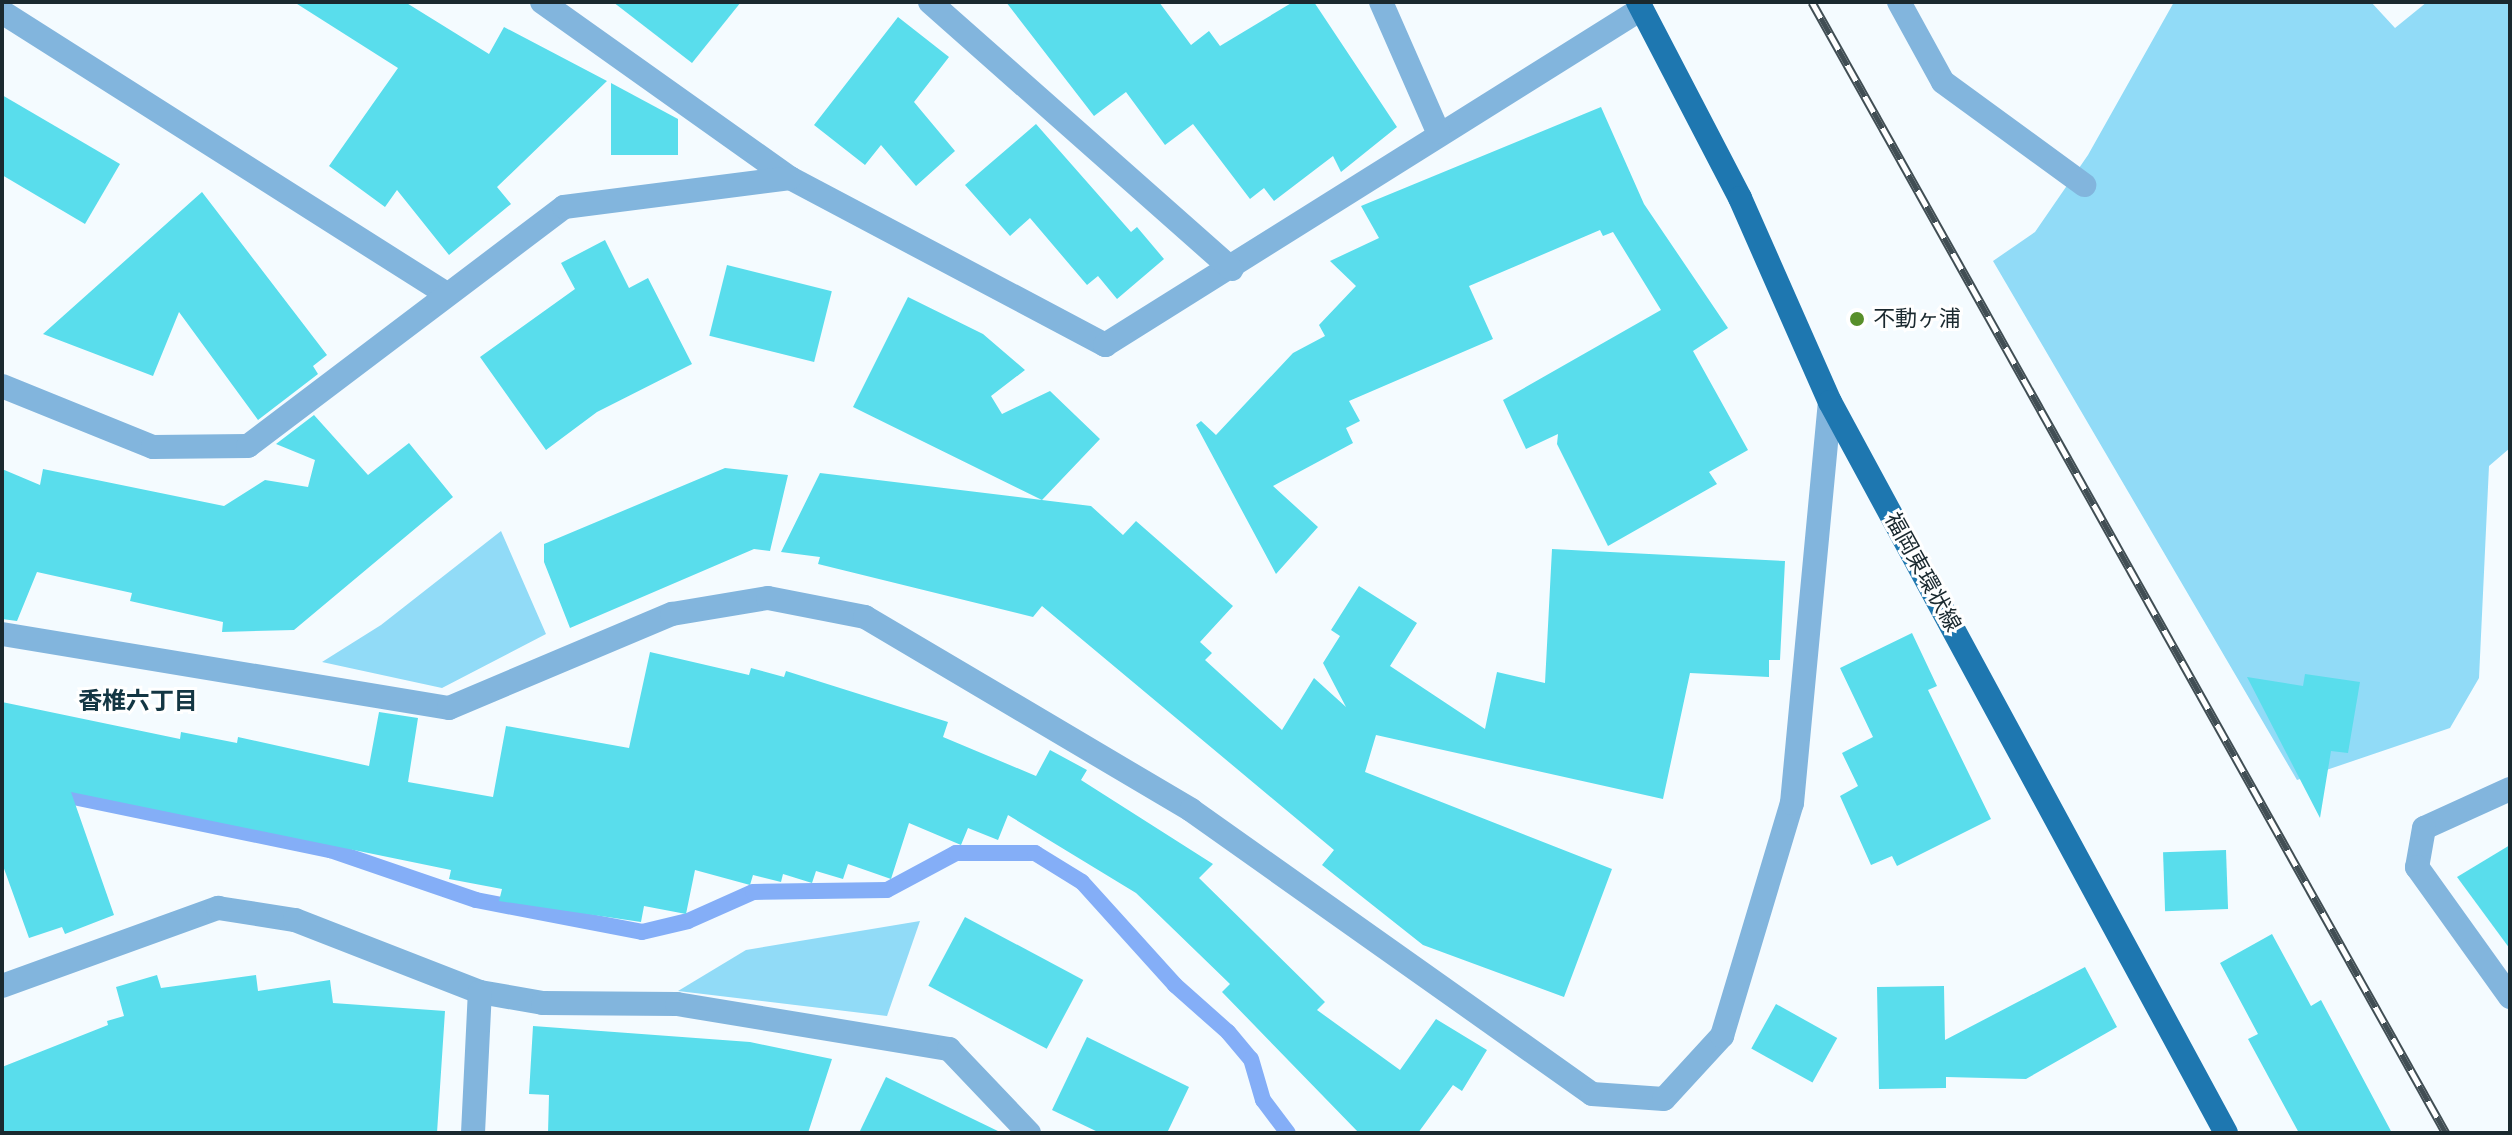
<!DOCTYPE html>
<html>
<head>
<meta charset="utf-8">
<style>
  body { margin:0 }
  #map { position:relative; width:2512px; height:1135px; overflow:hidden; background:#f4fbff; font-family:"Libre Baskerville","Noto Sans JP",serif }
  div>[style] { position:absolute }
  .green>* { inset:0; background:#91dbf7 }
  .stream>* { height:16px; margin:-8px; padding:0 8px; transform-origin:8px; border-radius:8px; background:#84aef7 }
  .building>* { inset:0; background:#59ddec; transform-origin:0 0 }
  .street>* { height:24px; margin:-12px; padding:0 12px; transform-origin:12px; border-radius:12px; background:#82b5dd }
  .primary>* { height:24px; margin:-12px; padding:0 12px; transform-origin:12px; border-radius:12px; background:#1e77b0 }
  .rail>* { height:9px; margin-top:-4.5px; transform-origin:0; background:repeating-linear-gradient(90deg,#fff 0 18px,#414e54 0 36px); box-sizing:border-box; border-block:2px solid #414e54 }
  .dots>* { width:22px; height:22px; translate:-50% -50%; box-sizing:border-box; border:4px solid #fff; border-radius:50% }
  span { translate:-50% -50%; white-space:nowrap; text-align:center; line-height:1.15; -webkit-text-stroke:6px #fff; paint-order:stroke }
  .poi-label { font-size:22px; color:#1a292f }
  .left { translate:0 -50%; text-align:left }
  .street-label { font-size:22px; color:#1a292f }
  .neighbourhood-label { font-size:24px; color:#133643; font-weight:700 }
  .frame { position:absolute; inset:0; border:4px solid #1a292f; pointer-events:none }
</style>
</head>
<body>
<div id="map">
  <div class="green">
    <div style="clip-path:polygon(2174px 2px,2371px 2px,2395px 28px,2427px 2px,2510px 2px,2510px 448px,2489px 466px,2479px 678px,2450px 728px,2297px 780px,1993px 261px,2035px 232px,2088px 155px)"></div>
    <div style="clip-path:polygon(501px 531px,546px 634px,442px 688px,322px 662px,381px 625px)"></div>
    <div style="clip-path:polygon(920px 921px,887px 1016px,678px 991px,746px 950px)"></div>
  </div>
  <div class="stream">
    <div style="left:54px;top:793px;width:282px;rotate:11.7deg"></div>
    <div style="left:330px;top:850px;width:154px;rotate:18.9deg"></div>
    <div style="left:476px;top:900px;width:169px;rotate:10.9deg"></div>
    <div style="left:642px;top:932px;width:47px;rotate:-13.4deg"></div>
    <div style="left:688px;top:921px;width:71px;rotate:-24deg"></div>
    <div style="left:753px;top:892px;width:134px;rotate:-0.9deg"></div>
    <div style="left:887px;top:890px;width:78px;rotate:-28.2deg"></div>
    <div style="left:956px;top:853px;width:79px"></div>
    <div style="left:1035px;top:853px;width:55px;rotate:31.7deg"></div>
    <div style="left:1082px;top:882px;width:139px;rotate:47.9deg"></div>
    <div style="left:1175px;top:985px;width:71px;rotate:41.6deg"></div>
    <div style="left:1228px;top:1032px;width:35px;rotate:50deg"></div>
    <div style="left:1251px;top:1059px;width:43px;rotate:73.7deg"></div>
    <div style="left:1263px;top:1100px;width:41px;rotate:52.9deg"></div>
  </div>
  <div class="building">
    <div style="clip-path:polygon(294px 2px,405px 2px,489px 54px,504px 27px,607px 81px,497px 187px,511px 204px,449px 255px,397px 190px,385px 207px,329px 166px,398px 68px)"></div>
    <div style="clip-path:polygon(613px 2px,741px 2px,692px 63px)"></div>
    <div style="clip-path:polygon(1006px 2px,1159px 2px,1191px 45px,1209px 31px,1220px 46px,1293px 2px,1314px 2px,1397px 127px,1341px 172px,1333px 156px,1274px 201px,1264px 188px,1250px 199px,1193px 124px,1165px 145px,1126px 92px,1094px 116px)"></div>
    <div style="clip-path:polygon(898px 17px,949px 57px,914px 102px,955px 151px,916px 186px,881px 145px,865px 165px,814px 125px)"></div>
    <div style="clip-path:polygon(611px 83px,678px 119px,678px 155px,611px 155px)"></div>
    <div style="clip-path:polygon(2px 95px,120px 164px,85px 224px,2px 175px)"></div>
    <div style="clip-path:polygon(1601px 107px,1644px 204px,1728px 328px,1693px 351px,1748px 450px,1709px 472px,1717px 484px,1608px 546px,1557px 444px,1558px 434px,1526px 449px,1503px 400px,1661px 310px,1613px 232px,1603px 236px,1600px 230px,1469px 286px,1493px 339px,1349px 401px,1360px 421px,1346px 428px,1353px 443px,1273px 486px,1318px 527px,1276px 574px,1196px 425px,1201px 421px,1216px 435px,1293px 353px,1325px 336px,1319px 325px,1356px 286px,1330px 261px,1379px 238px,1361px 206px)"></div>
    <div style="clip-path:polygon(1036px 124px,1131px 232px,1137px 227px,1164px 259px,1117px 299px,1098px 276px,1087px 285px,1030px 218px,1010px 236px,965px 185px)"></div>
    <div style="clip-path:polygon(202px 192px,327px 355px,313px 366px,318px 374px,258px 420px,179px 312px,153px 376px,43px 334px)"></div>
    <div style="clip-path:polygon(605px 240px,629px 288px,648px 278px,692px 364px,597px 412px,546px 450px,480px 357px,575px 289px,561px 263px)"></div>
    <div style="left:727px;top:265px;width:108px;height:73px;rotate:14deg"></div>
    <div style="clip-path:polygon(908px 297px,983px 334px,1025px 370px,991px 396px,1002px 414px,1050px 391px,1100px 439px,1042px 500px,1091px 506px,1123px 535px,1136px 521px,1233px 606px,1200px 642px,1212px 653px,1205px 660px,1282px 730px,1314px 678px,1346px 707px,1323px 663px,1340px 636px,1331px 630px,1359px 586px,1417px 623px,1390px 666px,1485px 729px,1497px 672px,1545px 683px,1552px 549px,1785px 561px,1780px 660px,1769px 660px,1769px 677px,1690px 673px,1663px 799px,1376px 735px,1365px 772px,1612px 869px,1564px 997px,1423px 945px,1322px 865px,1334px 850px,1042px 606px,1033px 617px,818px 564px,820px 557px,781px 552px,820px 473px,1042px 500px,853px 407px)"></div>
    <div style="clip-path:polygon(314px 415px,368px 475px,409px 443px,453px 497px,294px 630px,222px 632px,223px 622px,130px 601px,132px 593px,37px 572px,17px 621px,2px 619px,2px 469px,40px 485px,43px 469px,224px 506px,265px 480px,308px 487px,315px 460px,276px 444px)"></div>
    <div style="clip-path:polygon(725px 468px,788px 475px,770px 551px,754px 549px,570px 628px,544px 562px,544px 544px)"></div>
    <div style="clip-path:polygon(1912px 633px,1937px 686px,1928px 690px,1991px 819px,1897px 866px,1892px 856px,1871px 865px,1840px 796px,1858px 786px,1842px 753px,1873px 737px,1840px 668px)"></div>
    <div style="clip-path:polygon(650px 652px,749px 675px,751px 668px,784px 677px,786px 671px,948px 722px,943px 737px,1036px 776px,1050px 750px,1087px 770px,1081px 780px,1213px 864px,1199px 878px,1325px 1002px,1317px 1010px,1400px 1070px,1436px 1019px,1487px 1050px,1462px 1091px,1453px 1085px,1418px 1133px,1359px 1133px,1222px 992px,1230px 984px,1136px 893px,1008px 815px,998px 840px,968px 828px,961px 845px,909px 823px,891px 879px,848px 864px,843px 879px,816px 871px,812px 883px,783px 874px,781px 882px,753px 875px,750px 885px,695px 870px,686px 914px,644px 906px,641px 922px,499px 901px,502px 889px,449px 879px,451px 870px,71px 792px,114px 915px,65px 934px,62px 927px,29px 938px,2px 863px,2px 702px,180px 739px,181px 732px,237px 743px,238px 737px,369px 766px,379px 712px,418px 718px,408px 782px,493px 797px,506px 726px,629px 748px)"></div>
    <div style="clip-path:polygon(2305px 674px,2360px 682px,2348px 753px,2331px 751px,2320px 818px,2247px 677px,2303px 686px)"></div>
    <div style="clip-path:polygon(2510px 845px,2510px 949px,2457px 877px)"></div>
    <div style="left:2226px;top:850px;width:59px;height:63px;rotate:88deg"></div>
    <div style="left:965px;top:917px;width:134px;height:78px;rotate:28deg"></div>
    <div style="clip-path:polygon(2272px 934px,2311px 1006px,2321px 1000px,2392px 1133px,2299px 1133px,2248px 1039px,2258px 1034px,2220px 963px)"></div>
    <div style="clip-path:polygon(2085px 967px,2117px 1027px,2026px 1079px,1946px 1077px,1946px 1088px,1879px 1089px,1877px 987px,1944px 986px,1945px 1040px)"></div>
    <div style="clip-path:polygon(157px 975px,161px 988px,256px 975px,258px 991px,330px 980px,333px 1003px,445px 1011px,437px 1133px,2px 1133px,2px 1067px,108px 1025px,107px 1021px,124px 1016px,116px 987px)"></div>
    <div style="left:1776px;top:1004px;width:70px;height:51px;rotate:29deg"></div>
    <div style="clip-path:polygon(533px 1026px,750px 1042px,832px 1059px,808px 1133px,548px 1133px,549px 1095px,529px 1094px)"></div>
    <div style="clip-path:polygon(1087px 1037px,1189px 1087px,1167px 1133px,1100px 1133px,1052px 1110px)"></div>
    <div style="clip-path:polygon(886px 1077px,1002px 1133px,859px 1133px)"></div>
  </div>
  <div class="street">
    <div style="left:542px;top:2px;width:304px;rotate:35.4deg"></div>
    <div style="left:790px;top:178px;width:357px;rotate:27.9deg"></div>
    <div style="left:1105px;top:345px;width:633px;rotate:-32.08deg"></div>
    <div style="left:930px;top:2px;width:403px;rotate:41.5deg"></div>
    <div style="left:1381px;top:2px;width:142px;rotate:66.3deg"></div>
    <div style="left:1899px;top:2px;width:91px;rotate:61.2deg"></div>
    <div style="left:1943px;top:82px;width:175px;rotate:36.1deg"></div>
    <div style="left:2px;top:12px;width:525px;rotate:32.39deg"></div>
    <div style="left:2px;top:386px;width:163px;rotate:22deg"></div>
    <div style="left:153px;top:447px;width:95px;rotate:-0.6deg"></div>
    <div style="left:248px;top:446px;width:396px;rotate:-37.1deg"></div>
    <div style="left:564px;top:207px;width:228px;rotate:-7.3deg"></div>
    <div style="left:2px;top:634px;width:453px;rotate:9.4deg"></div>
    <div style="left:449px;top:708px;width:242px;rotate:-22.9deg"></div>
    <div style="left:672px;top:614px;width:97px;rotate:-9.5deg"></div>
    <div style="left:768px;top:598px;width:99px;rotate:11.1deg"></div>
    <div style="left:865px;top:617px;width:379px;rotate:30.6deg"></div>
    <div style="left:1191px;top:810px;width:491px;rotate:35.3deg"></div>
    <div style="left:1592px;top:1094px;width:72px;rotate:4deg"></div>
    <div style="left:1664px;top:1099px;width:86px;rotate:-47.4deg"></div>
    <div style="left:1722px;top:1036px;width:243px;rotate:-73.3deg"></div>
    <div style="left:1792px;top:803px;width:403px;rotate:-84.6deg"></div>
    <div style="left:2510px;top:789px;width:94px;rotate:155.6deg"></div>
    <div style="left:2424px;top:828px;width:40px;rotate:100deg"></div>
    <div style="left:2417px;top:867px;width:160px;rotate:54.4deg"></div>
    <div style="left:2px;top:986px;width:230px;rotate:-19.9deg"></div>
    <div style="left:218px;top:908px;width:78px;rotate:8.9deg"></div>
    <div style="left:295px;top:920px;width:199px;rotate:21.3deg"></div>
    <div style="left:480px;top:992px;width:64px;rotate:9.9deg"></div>
    <div style="left:543px;top:1003px;width:134px;rotate:0.4deg"></div>
    <div style="left:677px;top:1004px;width:276px;rotate:9.4deg"></div>
    <div style="left:949px;top:1049px;width:116px;rotate:46.4deg"></div>
    <div style="left:473px;top:1133px;width:141px;rotate:-87.2deg"></div>
  </div>
  <div class="primary">
    <div style="left:1638px;top:2px;width:221px;rotate:62.5deg"></div>
    <div style="left:1740px;top:198px;width:223px;rotate:66.2deg"></div>
    <div style="left:1830px;top:402px;width:831px;rotate:61.55deg"></div>
  </div>
  <div class="rail">
    <div style="left:1812px;top:2px;width:1297px;rotate:60.73deg"></div>
  </div>
  <div class="dots">
    <div style="left:1857px;top:319px;background:#588f2a"></div>
  </div>
  <div class="poi-label">
    <span class="left" style="left:1873px;top:319px">不動ヶ浦</span>
  </div>
  <div class="street-label">
    <span style="left:1923px;top:572px;rotate:61deg">福岡東環状線</span>
  </div>
  <div class="neighbourhood-label">
    <span style="left:138px;top:701px">香椎六丁目</span>
  </div>
  <div class="frame"></div>
</div>
</body>
</html>
